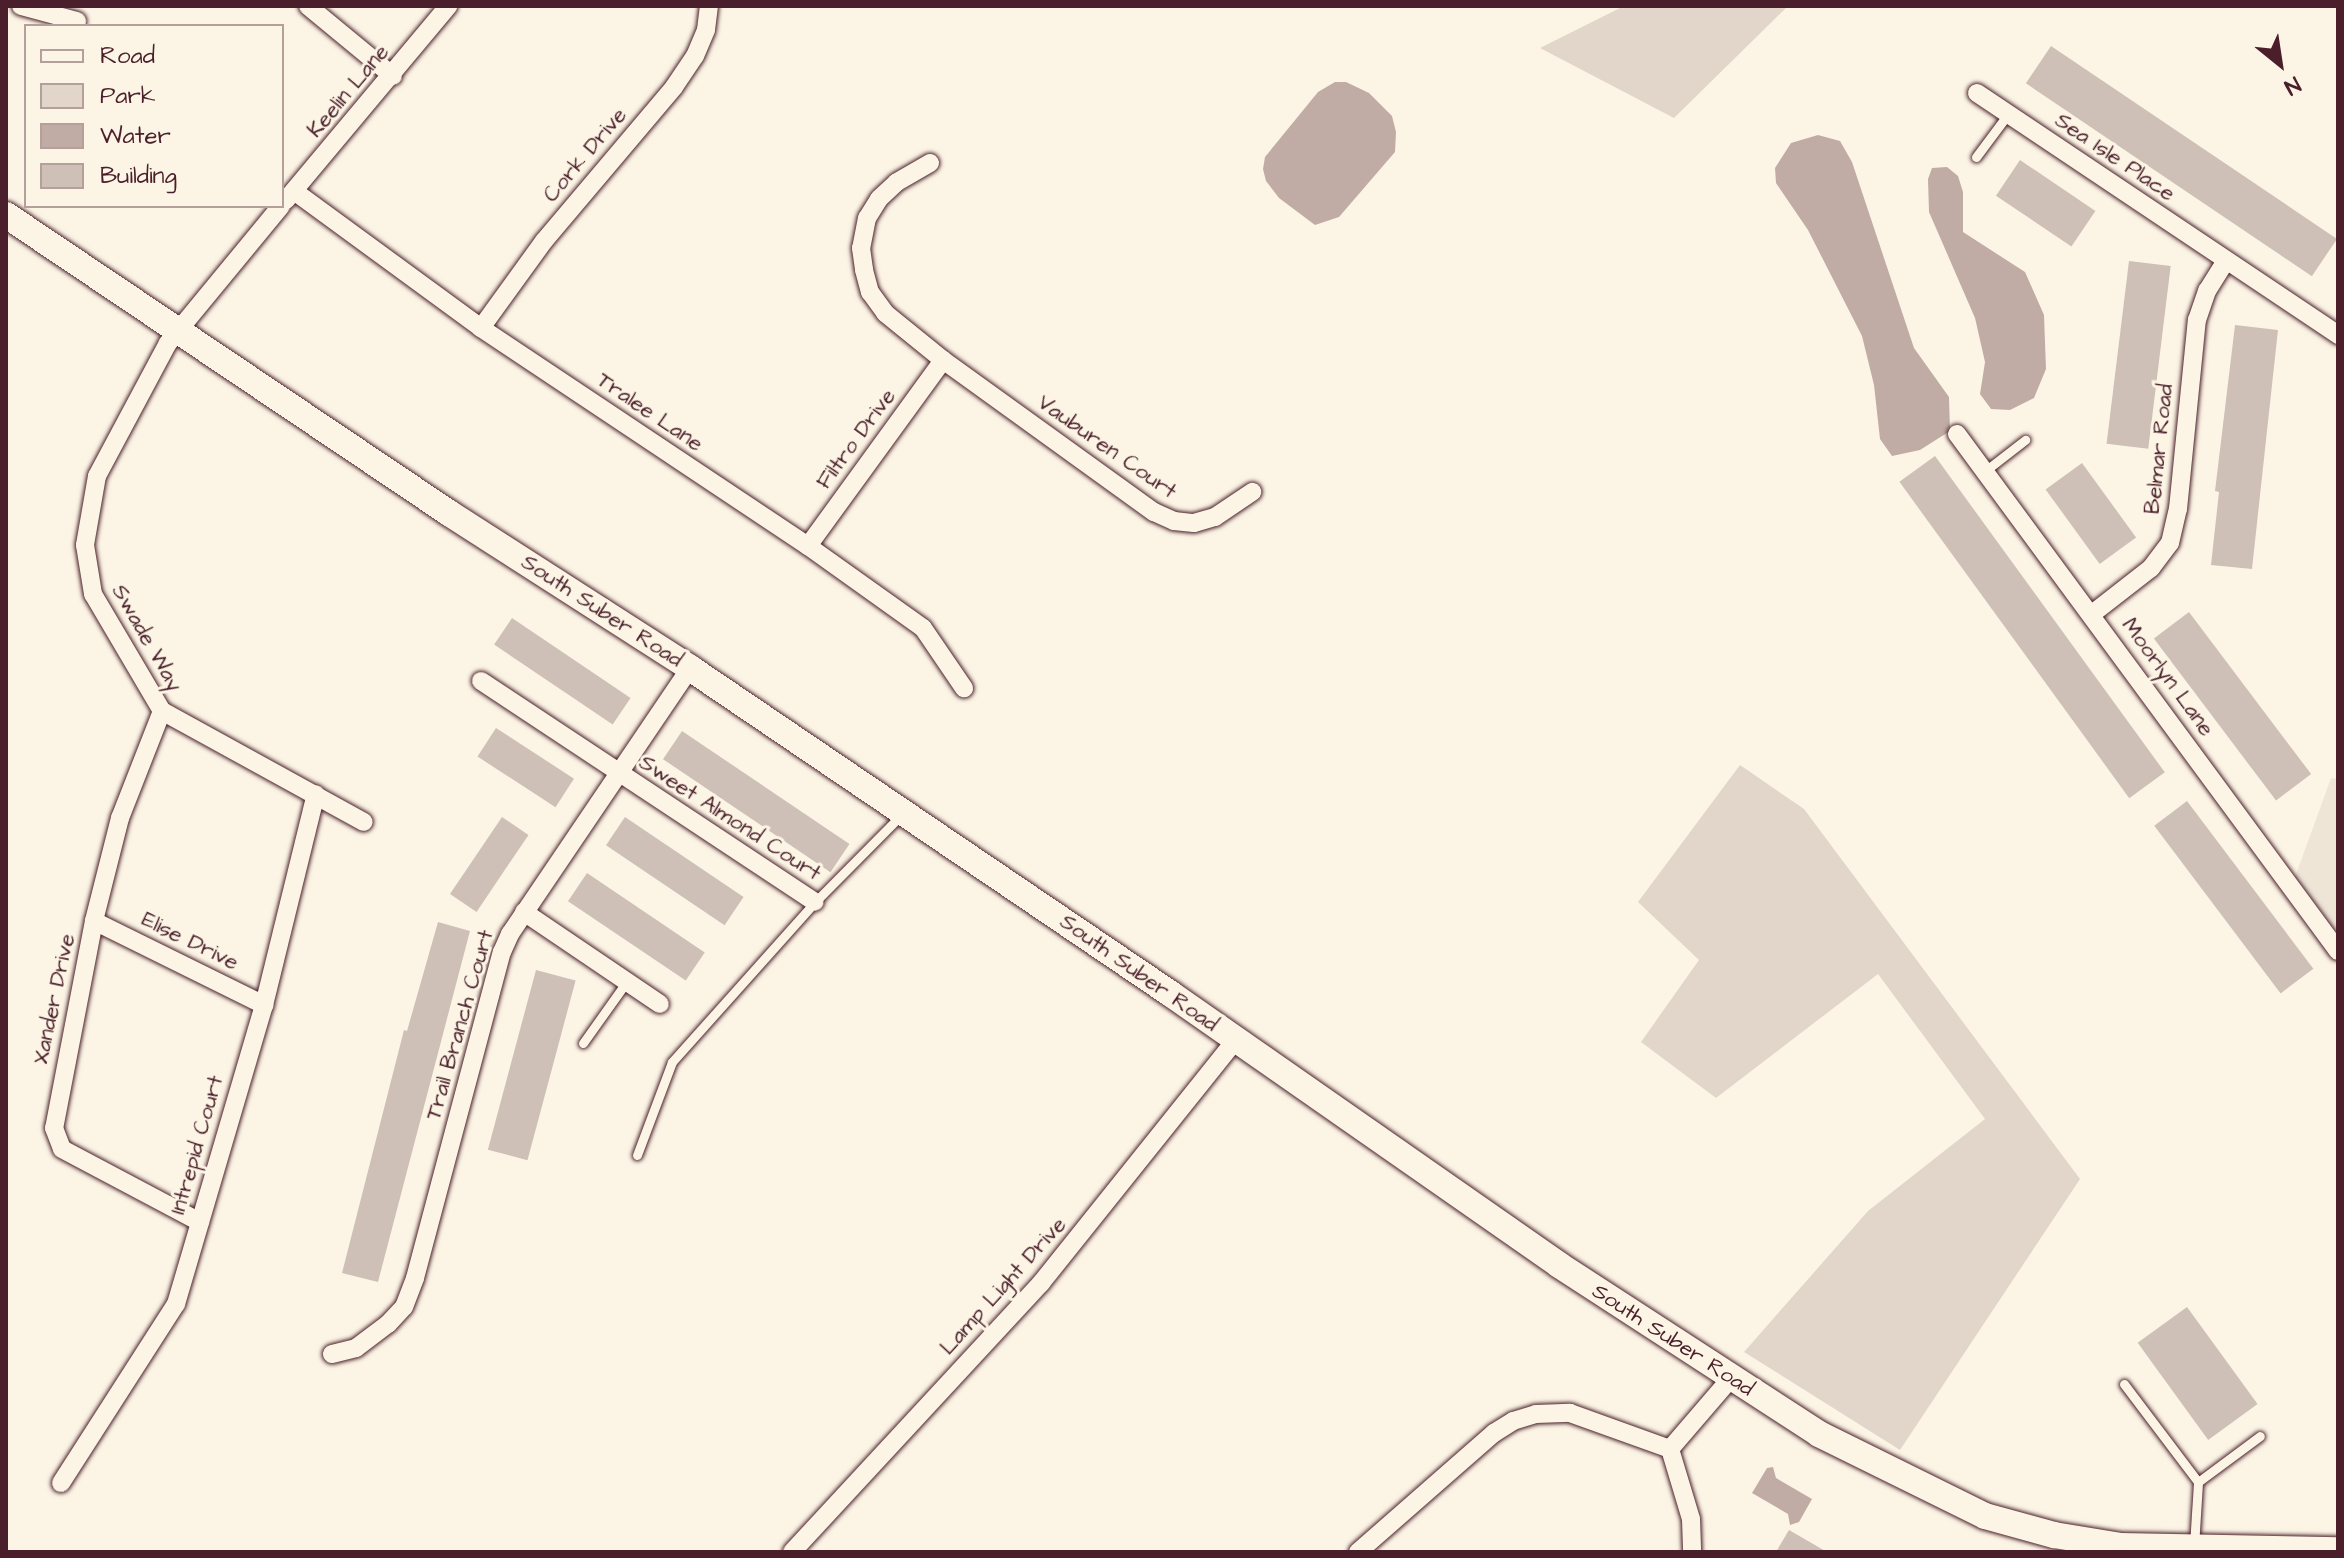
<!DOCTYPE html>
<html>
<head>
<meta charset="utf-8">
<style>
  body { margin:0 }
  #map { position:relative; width:2344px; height:1558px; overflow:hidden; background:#fcf5e5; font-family:"Architects Daughter",sans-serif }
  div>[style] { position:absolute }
  .built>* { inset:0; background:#eee5d7 }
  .green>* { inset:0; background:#e2d5ca }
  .water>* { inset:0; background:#c0aca5 }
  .building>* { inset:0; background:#cfc0b7; transform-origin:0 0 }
  .roads { filter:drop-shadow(0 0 2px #4a1f2b) drop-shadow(0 0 2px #4a1f2b) }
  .lane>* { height:9px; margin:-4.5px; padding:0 4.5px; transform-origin:4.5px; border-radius:4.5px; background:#fcf5e5 }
  .street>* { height:18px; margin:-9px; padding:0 9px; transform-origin:9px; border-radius:9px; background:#fcf5e5 }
  .secondary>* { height:26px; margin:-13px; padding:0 13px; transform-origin:13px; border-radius:13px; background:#fcf5e5 }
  span { translate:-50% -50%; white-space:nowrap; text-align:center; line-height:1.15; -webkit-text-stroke:6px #fcf5e5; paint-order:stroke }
  .street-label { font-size:22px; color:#4a1f2b }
  .frame { position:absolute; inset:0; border:8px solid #4a1f2b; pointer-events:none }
  .legend { position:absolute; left:24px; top:24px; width:260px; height:184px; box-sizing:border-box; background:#fcf5e5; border:2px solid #b59f9b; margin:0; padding:10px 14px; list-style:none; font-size:24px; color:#4a1f2b }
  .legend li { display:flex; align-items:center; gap:16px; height:40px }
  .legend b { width:40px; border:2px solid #b59f9b }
  .north { position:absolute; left:2240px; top:24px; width:80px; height:80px; -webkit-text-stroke:6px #fcf5e5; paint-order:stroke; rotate:150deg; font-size:22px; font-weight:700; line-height:32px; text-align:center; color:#4a1f2b }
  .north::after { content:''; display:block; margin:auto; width:28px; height:36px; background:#4a1f2b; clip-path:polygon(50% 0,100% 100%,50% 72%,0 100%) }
</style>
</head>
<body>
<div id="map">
  <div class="built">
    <div style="clip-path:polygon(2331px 778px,2338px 779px,2338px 933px,2295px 877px)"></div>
  </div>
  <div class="green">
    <div style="clip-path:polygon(1624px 6px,1788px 6px,1674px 118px,1540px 48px)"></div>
    <div style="clip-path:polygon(1740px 765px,1804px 809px,2080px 1179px,1900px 1450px,1744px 1352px,1868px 1211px,1985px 1119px,1878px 974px,1716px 1098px,1641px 1042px,1699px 960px,1638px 902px)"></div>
  </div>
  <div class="water">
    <div style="clip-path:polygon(1335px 82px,1346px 82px,1369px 93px,1392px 116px,1396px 132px,1395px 152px,1339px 217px,1315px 225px,1279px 198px,1266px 181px,1263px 169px,1265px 157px,1318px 92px)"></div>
    <div style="clip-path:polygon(1818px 135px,1840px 141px,1852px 162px,1914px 348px,1949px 397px,1950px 431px,1920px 450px,1892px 456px,1880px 439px,1874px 385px,1862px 336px,1808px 230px,1776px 183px,1775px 168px,1791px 143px)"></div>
    <div style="clip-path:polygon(1947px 167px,1958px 176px,1963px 192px,1963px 232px,2025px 272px,2044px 315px,2046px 369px,2034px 398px,2010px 410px,1991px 409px,1980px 394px,1985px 362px,1975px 318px,1929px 212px,1928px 179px,1932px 168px)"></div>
    <div style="clip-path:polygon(1773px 1467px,1776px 1478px,1812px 1499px,1799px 1522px,1790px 1525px,1788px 1514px,1752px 1493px,1767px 1468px)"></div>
  </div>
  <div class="building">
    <div style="left:2051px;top:46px;width:345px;height:45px;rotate:34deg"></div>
    <div style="left:2020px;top:160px;width:91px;height:43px;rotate:34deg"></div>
    <div style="left:2129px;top:261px;width:42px;height:184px;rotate:7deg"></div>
    <div style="clip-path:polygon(2235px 325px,2278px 330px,2252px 569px,2211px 565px,2219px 492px,2215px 491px)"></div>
    <div style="left:1935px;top:456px;width:391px;height:44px;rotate:54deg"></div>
    <div style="left:2082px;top:463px;width:92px;height:45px;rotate:54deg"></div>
    <div style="left:2189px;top:612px;width:203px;height:44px;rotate:53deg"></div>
    <div style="left:512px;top:618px;width:143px;height:32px;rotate:34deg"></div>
    <div style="left:496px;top:728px;width:93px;height:34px;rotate:33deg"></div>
    <div style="left:682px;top:731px;width:202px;height:34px;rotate:34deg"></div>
    <div style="left:2187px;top:801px;width:210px;height:41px;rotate:53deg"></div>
    <div style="left:502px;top:817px;width:32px;height:93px;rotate:34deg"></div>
    <div style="left:625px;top:817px;width:143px;height:34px;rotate:34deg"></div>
    <div style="left:587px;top:873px;width:142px;height:34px;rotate:34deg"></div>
    <div style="clip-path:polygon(438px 922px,470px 931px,378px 1282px,342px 1273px,404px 1030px,407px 1031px)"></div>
    <div style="left:536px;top:970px;width:41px;height:186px;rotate:15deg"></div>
    <div style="left:2187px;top:1307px;width:120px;height:61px;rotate:54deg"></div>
    <div style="clip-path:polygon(1789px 1530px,1827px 1552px,1776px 1552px)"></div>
  </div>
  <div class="roads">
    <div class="lane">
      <div style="left:1976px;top:157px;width:54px;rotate:-53.3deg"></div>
      <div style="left:1985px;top:471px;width:51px;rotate:-37.8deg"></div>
      <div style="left:583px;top:1043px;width:76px;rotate:-54.6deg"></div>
      <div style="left:637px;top:1155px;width:99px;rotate:-69.4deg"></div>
      <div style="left:672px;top:1062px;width:215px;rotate:-48.2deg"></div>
      <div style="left:815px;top:902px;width:122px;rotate:-45.3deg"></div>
      <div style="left:2124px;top:1384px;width:123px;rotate:52.9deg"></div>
      <div style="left:2194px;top:1546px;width:64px;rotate:-86.4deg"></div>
      <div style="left:2198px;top:1482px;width:77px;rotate:-36.6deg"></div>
    </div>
    <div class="street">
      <div style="left:21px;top:6px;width:58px;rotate:15deg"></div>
      <div style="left:308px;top:6px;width:110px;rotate:39.5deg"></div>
      <div style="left:1977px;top:93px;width:435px;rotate:33.8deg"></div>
      <div style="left:930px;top:163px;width:39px;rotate:150deg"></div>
      <div style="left:896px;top:183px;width:23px;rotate:137deg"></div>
      <div style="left:879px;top:199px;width:22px;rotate:122deg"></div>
      <div style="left:867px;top:218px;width:31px;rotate:101deg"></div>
      <div style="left:861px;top:248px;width:22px;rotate:82deg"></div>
      <div style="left:864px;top:270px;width:23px;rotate:75deg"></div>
      <div style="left:870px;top:292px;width:26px;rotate:54deg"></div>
      <div style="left:885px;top:313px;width:75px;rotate:39deg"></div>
      <div style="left:943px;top:360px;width:260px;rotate:35.8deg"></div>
      <div style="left:1154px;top:512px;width:22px;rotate:24deg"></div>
      <div style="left:1174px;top:521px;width:20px;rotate:6deg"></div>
      <div style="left:1194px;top:523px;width:22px;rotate:-16deg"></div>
      <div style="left:1215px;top:517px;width:45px;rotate:-34deg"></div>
      <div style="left:294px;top:191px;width:232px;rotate:36.2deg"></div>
      <div style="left:481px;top:328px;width:393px;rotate:33.7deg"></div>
      <div style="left:808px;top:546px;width:141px;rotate:35.5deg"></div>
      <div style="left:923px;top:628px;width:73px;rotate:55.7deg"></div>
      <div style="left:286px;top:200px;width:253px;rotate:-50.1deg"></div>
      <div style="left:281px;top:206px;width:178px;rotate:129.5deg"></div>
      <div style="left:168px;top:343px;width:151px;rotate:118.1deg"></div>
      <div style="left:97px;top:476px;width:70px;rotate:99.9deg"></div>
      <div style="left:85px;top:545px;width:50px;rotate:80.7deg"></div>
      <div style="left:93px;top:594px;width:136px;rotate:59.5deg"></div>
      <div style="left:162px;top:711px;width:230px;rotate:28.8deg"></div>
      <div style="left:481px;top:328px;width:107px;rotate:-54.1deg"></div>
      <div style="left:544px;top:241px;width:202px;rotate:-49.8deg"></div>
      <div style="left:674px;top:87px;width:37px;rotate:-56deg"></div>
      <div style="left:695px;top:56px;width:28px;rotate:-67deg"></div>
      <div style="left:706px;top:30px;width:24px;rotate:-83deg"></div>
      <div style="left:1957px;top:434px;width:642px;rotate:53.61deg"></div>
      <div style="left:808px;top:546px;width:230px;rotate:-54deg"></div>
      <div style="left:2092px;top:614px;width:75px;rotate:-37.9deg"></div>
      <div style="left:2151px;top:568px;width:31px;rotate:-53deg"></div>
      <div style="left:2170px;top:543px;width:35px;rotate:-77deg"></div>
      <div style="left:2178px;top:509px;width:190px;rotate:-84.3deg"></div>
      <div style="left:2197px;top:320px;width:31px;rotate:-71deg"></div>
      <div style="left:2207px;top:291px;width:36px;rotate:-58deg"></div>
      <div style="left:481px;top:681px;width:400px;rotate:33.5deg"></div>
      <div style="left:162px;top:711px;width:115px;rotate:111.4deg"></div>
      <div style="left:120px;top:818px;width:106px;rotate:104.2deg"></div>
      <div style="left:94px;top:921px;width:211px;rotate:100.9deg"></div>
      <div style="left:54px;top:1128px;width:22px;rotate:69deg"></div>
      <div style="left:62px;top:1149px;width:156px;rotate:27.9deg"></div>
      <div style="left:524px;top:912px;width:164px;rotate:34.1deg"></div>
      <div style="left:94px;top:921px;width:190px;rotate:26.3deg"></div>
      <div style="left:332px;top:1354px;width:25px;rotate:-14deg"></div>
      <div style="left:356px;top:1348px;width:40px;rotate:-37deg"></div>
      <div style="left:388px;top:1324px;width:23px;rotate:-47deg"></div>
      <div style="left:404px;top:1307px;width:31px;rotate:-69deg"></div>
      <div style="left:415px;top:1278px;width:337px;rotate:-75.1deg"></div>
      <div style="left:502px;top:952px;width:20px;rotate:-66deg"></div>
      <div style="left:510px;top:934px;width:321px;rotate:-55.9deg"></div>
      <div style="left:1670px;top:1449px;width:73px;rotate:73.3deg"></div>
      <div style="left:1691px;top:1519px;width:33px;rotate:88deg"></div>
      <div style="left:61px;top:1483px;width:213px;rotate:-57.3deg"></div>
      <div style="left:176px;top:1304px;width:312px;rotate:-73.6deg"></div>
      <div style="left:264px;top:1005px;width:217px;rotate:-76.2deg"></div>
      <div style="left:792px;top:1552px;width:367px;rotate:-47.2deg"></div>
      <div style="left:1041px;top:1283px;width:312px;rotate:-51.3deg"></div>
      <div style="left:1358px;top:1552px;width:181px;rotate:-41.2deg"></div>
      <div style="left:1494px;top:1433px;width:22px;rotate:-32deg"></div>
      <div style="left:1513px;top:1421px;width:24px;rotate:-17deg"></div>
      <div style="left:1536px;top:1414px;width:34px;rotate:-2deg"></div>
      <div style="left:1570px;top:1413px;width:106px;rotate:19.8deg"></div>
      <div style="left:1670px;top:1449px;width:94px;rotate:-49.3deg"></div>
    </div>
    <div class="secondary">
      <div style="left:6px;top:215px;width:534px;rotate:33.93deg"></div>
      <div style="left:449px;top:513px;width:287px;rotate:32.7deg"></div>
      <div style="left:690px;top:668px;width:581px;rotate:34.13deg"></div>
      <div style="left:1171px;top:994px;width:473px;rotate:34.9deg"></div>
      <div style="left:1559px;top:1265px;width:310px;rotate:33deg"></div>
      <div style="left:1819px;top:1434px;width:185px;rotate:26.3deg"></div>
      <div style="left:1985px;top:1516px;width:72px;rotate:15.4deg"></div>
      <div style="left:2054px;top:1535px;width:68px;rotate:9.3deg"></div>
      <div style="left:2121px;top:1546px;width:217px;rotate:1.1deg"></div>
    </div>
  </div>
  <div class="street-label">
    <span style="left:348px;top:91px;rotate:-50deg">Keelin Lane</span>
    <span style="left:585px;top:155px;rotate:-50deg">Cork Drive</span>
    <span style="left:2115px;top:157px;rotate:34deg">Sea Isle Place</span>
    <span style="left:650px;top:412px;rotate:34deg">Tralee Lane</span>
    <span style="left:856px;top:439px;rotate:-54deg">Filtro Drive</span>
    <span style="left:1107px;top:447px;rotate:35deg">Vauburen Court</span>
    <span style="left:2159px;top:449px;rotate:-84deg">Belmar Road</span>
    <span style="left:602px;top:611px;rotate:33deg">South Suber Road</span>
    <span style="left:147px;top:638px;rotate:60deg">Swade Way</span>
    <span style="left:2168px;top:677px;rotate:54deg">Moorlyn Lane</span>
    <span style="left:730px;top:818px;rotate:33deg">Sweet Almond Court</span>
    <span style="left:190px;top:941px;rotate:26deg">Elise Drive</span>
    <span style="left:1139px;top:973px;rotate:35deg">South Suber Road</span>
    <span style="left:54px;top:999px;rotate:-78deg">Xander Drive</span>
    <span style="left:460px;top:1025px;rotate:-74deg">Trail Branch Court</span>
    <span style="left:197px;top:1145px;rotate:-74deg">Intrepid Court</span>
    <span style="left:1003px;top:1286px;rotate:-48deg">Lamp Light Drive</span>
    <span style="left:1673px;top:1340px;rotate:33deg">South Suber Road</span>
  </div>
  <div class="frame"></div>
  <ul class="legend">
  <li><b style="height:10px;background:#fcf5e5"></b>Road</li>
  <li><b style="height:22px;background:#e2d5ca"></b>Park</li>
  <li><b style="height:22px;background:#c0aca5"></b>Water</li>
  <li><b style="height:22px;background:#cfc0b7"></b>Building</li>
  </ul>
  <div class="north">N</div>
</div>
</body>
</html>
